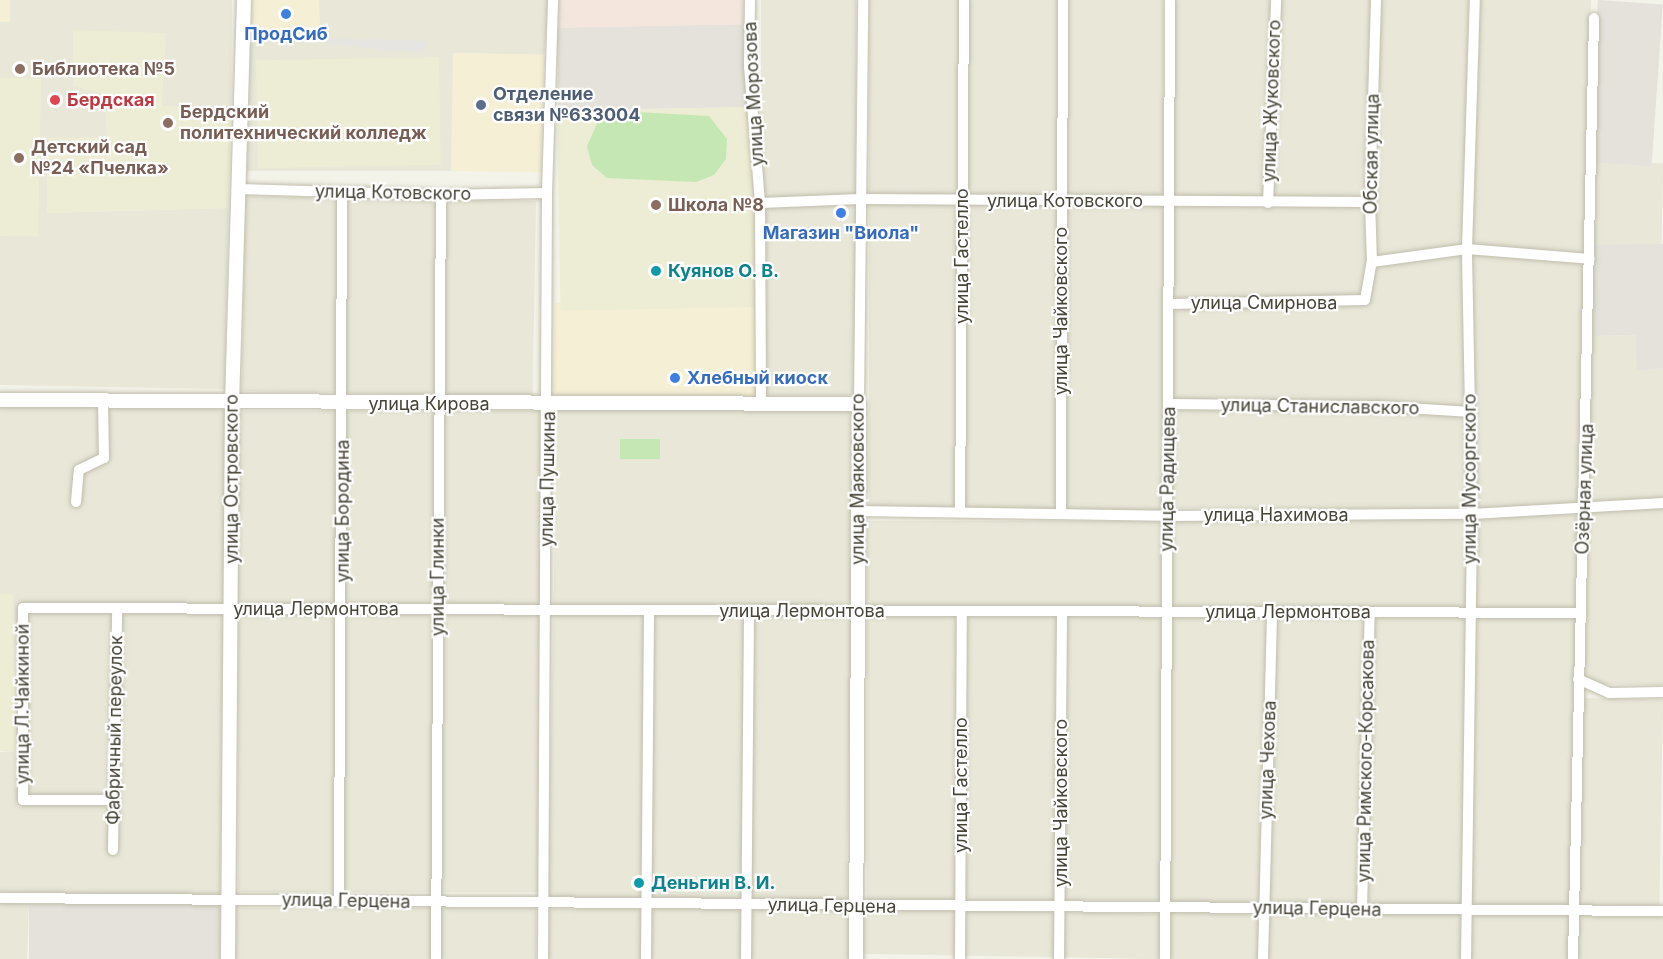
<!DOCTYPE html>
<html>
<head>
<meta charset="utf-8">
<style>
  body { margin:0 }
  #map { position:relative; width:1663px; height:959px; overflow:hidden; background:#f4f3e9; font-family:Inter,sans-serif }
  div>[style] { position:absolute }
  .residential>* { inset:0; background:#e8e7d8; transform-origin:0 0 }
  .commercial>* { inset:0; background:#f5efd5; transform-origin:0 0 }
  .industrial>* { inset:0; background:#e4e2db; transform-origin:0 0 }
  .education>* { inset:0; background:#edecd4; transform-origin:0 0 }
  .medical>* { inset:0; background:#f4e6dd }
  .green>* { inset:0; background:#c4e7b3; transform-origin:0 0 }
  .parking>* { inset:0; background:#e6e5e1 }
  .roads { filter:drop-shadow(0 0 2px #c0bdac) drop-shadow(0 0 2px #c0bdac) }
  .minor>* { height:10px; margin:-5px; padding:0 5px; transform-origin:5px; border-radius:5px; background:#fff }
  .tertiary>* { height:14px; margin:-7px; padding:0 7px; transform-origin:7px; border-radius:7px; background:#fff }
  .dots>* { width:16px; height:16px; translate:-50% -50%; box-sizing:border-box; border:3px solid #fff; border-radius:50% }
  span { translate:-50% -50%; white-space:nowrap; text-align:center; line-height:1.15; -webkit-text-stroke:4.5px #fff; paint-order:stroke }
  .shop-label { font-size:18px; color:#366cbe; font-weight:700 }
  .left { translate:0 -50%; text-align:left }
  .education-label { font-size:18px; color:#785e54; font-weight:700 }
  .street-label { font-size:18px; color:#484538 }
  .service-label { font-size:18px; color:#4e5e75; font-weight:700 }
  .health-label { font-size:18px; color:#be3a42; font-weight:700 }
  .culture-label { font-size:18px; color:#0d838f; font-weight:700 }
</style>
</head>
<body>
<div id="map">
  <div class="residential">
    <div style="clip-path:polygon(10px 0,232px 0,231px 110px,161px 106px,105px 94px,107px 137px,48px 139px,47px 213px,228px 208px,225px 389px,0 385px,0 236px,37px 236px,41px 80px,0 78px,0 22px,10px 22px)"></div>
    <div style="clip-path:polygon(319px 0,549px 0,544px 55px,453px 53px,453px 171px,247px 171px,251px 37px,320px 39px)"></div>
    <div style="left:761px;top:0;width:95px;height:395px"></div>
    <div style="left:869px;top:0;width:294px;height:510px"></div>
    <div style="left:1171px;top:0;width:420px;height:508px"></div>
    <div style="left:1594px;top:162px;width:69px;height:83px;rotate:1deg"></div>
    <div style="left:245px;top:196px;width:291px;height:195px;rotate:1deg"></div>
    <div style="clip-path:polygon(1637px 335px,1637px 370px,1663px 368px,1663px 685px,1585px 684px,1592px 336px)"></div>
    <div style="clip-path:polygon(0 406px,225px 409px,220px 897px,0 891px,0 752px,16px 751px,13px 594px,0 594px)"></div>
    <div style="left:855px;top:408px;width:494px;height:298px;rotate:91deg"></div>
    <div style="left:238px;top:411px;width:304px;height:481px"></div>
    <div style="left:1578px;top:515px;width:389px;height:408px;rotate:90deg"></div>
    <div style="left:867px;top:521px;width:294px;height:379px"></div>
    <div style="left:1582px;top:698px;width:81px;height:207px;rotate:1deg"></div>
    <div style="left:0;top:903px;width:29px;height:56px;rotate:2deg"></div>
    <div style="left:536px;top:908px;width:51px;height:300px;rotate:90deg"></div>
    <div style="left:549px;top:909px;width:301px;height:50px"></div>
    <div style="left:1167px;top:912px;width:496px;height:47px"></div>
    <div style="left:1160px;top:914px;width:45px;height:296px;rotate:91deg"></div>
  </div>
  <div class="commercial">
    <div style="left:0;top:0;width:10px;height:22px"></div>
    <div style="left:252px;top:0;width:67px;height:37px"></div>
    <div style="left:453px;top:53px;width:91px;height:118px;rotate:1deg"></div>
    <div style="left:555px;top:303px;width:202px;height:94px;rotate:1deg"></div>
  </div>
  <div class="industrial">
    <div style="left:1598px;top:0;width:65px;height:162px;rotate:4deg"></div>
    <div style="left:754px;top:24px;width:83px;height:197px;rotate:89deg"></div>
    <div style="clip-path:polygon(1663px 244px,1663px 368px,1637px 371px,1636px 335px,1592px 336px,1594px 245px)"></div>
    <div style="left:29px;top:904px;width:191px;height:55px"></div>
  </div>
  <div class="education">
    <div style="clip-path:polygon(73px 30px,166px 33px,162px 106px,231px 110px,228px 208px,47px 213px,48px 138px,107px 137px,105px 94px,73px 86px)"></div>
    <div style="left:439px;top:57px;width:108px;height:183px;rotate:89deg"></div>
    <div style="left:0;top:78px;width:41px;height:158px;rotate:1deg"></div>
    <div style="left:755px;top:107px;width:200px;height:198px;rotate:89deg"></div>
    <div style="clip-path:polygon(0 594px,13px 594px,16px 751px,0 751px)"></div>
  </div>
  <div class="medical">
    <div style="clip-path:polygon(559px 0,754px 0,754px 24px,557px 28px)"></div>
  </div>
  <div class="green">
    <div style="clip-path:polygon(617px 111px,709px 116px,727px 139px,726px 159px,714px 175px,696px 182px,607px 178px,592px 165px,587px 146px,599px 119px)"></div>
    <div style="left:620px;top:439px;width:40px;height:20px"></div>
  </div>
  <div class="parking">
    <div style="clip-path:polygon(326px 38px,427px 41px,423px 53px,326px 44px)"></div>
  </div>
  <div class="roads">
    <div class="minor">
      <div style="left:750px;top:0;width:66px;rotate:90.9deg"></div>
      <div style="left:749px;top:66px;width:137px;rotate:85.4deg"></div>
      <div style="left:760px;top:203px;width:202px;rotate:89.7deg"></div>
      <div style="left:239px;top:189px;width:202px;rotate:1.7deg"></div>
      <div style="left:441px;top:195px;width:106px;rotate:-1.1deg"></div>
      <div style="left:760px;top:203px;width:100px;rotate:-2.3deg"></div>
      <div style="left:860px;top:199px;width:510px;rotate:0.34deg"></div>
      <div style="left:1268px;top:203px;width:203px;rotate:-87.7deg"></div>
      <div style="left:1372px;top:262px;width:96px;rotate:-7.8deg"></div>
      <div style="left:1467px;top:249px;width:123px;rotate:4.6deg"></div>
      <div style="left:1169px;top:304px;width:196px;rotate:-1.2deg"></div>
      <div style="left:1365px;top:300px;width:39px;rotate:-80deg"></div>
      <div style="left:1372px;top:262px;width:60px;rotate:-91.9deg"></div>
      <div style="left:1370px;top:202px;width:202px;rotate:-88.3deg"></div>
      <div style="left:859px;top:404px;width:404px;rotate:-89.4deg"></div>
      <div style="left:1170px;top:404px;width:206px;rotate:0.6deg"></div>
      <div style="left:1376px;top:406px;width:95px;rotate:3.6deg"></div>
      <div style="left:76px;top:502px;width:32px;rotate:-85deg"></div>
      <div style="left:79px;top:470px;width:28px;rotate:-26deg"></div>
      <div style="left:104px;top:458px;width:56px;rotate:-91deg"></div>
      <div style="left:858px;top:511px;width:307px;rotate:0.9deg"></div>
      <div style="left:1165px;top:516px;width:307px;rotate:-0.4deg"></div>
      <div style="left:1472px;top:514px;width:191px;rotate:-3.3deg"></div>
      <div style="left:960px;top:512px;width:512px;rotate:-89.55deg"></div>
      <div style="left:1061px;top:514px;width:514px;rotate:-89.78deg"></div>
      <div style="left:1578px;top:679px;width:34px;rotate:24deg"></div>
      <div style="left:1609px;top:693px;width:54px;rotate:-1.1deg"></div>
      <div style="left:115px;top:800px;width:92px;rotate:180deg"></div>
      <div style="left:23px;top:800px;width:192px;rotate:-90deg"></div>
      <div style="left:23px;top:608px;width:1557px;rotate:0.18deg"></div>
      <div style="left:113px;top:850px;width:241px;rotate:-89deg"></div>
      <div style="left:0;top:898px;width:1663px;rotate:0.45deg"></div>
      <div style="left:339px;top:901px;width:709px;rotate:-89.76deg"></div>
      <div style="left:1362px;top:909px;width:297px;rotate:-88.5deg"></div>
      <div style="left:436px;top:959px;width:764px;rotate:-89.63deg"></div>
      <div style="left:543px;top:959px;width:766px;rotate:-89.7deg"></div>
      <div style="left:547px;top:193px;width:193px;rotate:-88.2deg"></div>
      <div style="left:646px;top:959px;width:349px;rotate:-89.5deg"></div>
      <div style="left:746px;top:959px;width:348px;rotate:-89.5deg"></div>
      <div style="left:960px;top:959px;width:348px;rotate:-89.7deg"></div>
      <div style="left:1059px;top:959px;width:347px;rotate:-89.5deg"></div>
      <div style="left:1165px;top:959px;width:959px;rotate:-89.7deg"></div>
      <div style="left:1263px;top:959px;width:347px;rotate:-88.5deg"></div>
      <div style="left:1466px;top:959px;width:445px;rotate:-89.2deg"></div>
      <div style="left:1472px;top:514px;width:265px;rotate:-91.1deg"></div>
      <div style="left:1467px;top:249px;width:249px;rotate:-88.2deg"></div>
      <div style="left:1573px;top:959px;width:941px;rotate:-88.72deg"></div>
    </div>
    <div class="tertiary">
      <div style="left:0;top:400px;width:859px;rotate:0.27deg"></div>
      <div style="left:859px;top:404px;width:555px;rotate:90.31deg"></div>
      <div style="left:228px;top:959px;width:555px;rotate:-89.59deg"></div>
      <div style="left:232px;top:404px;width:404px;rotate:-88.3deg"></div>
    </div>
  </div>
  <div class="dots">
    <div style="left:286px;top:14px;background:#3f7fe0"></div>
    <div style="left:20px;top:69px;background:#8d6e63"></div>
    <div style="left:55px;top:100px;background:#e0444e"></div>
    <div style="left:481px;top:105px;background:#5c6f8a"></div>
    <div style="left:168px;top:123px;background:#8d6e63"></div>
    <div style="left:19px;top:158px;background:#8d6e63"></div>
    <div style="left:656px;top:205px;background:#8d6e63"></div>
    <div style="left:841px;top:213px;background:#3f7fe0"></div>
    <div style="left:656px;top:271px;background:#0f9aa8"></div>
    <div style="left:675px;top:378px;background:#3f7fe0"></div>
    <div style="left:639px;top:883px;background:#0f9aa8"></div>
  </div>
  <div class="shop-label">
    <span style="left:286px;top:34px">ПродСиб</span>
    <span style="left:841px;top:233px">Магазин "Виола"</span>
    <span class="left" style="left:687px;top:378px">Хлебный киоск</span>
  </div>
  <div class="education-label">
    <span class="left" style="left:32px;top:69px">Библиотека №5</span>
    <span class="left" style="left:180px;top:123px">Бердский<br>политехнический колледж</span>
    <span class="left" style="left:31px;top:158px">Детский сад<br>№24 «Пчелка»</span>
    <span class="left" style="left:668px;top:205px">Школа №8</span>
  </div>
  <div class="street-label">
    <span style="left:754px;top:94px;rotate:-93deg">улица Морозова</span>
    <span style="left:1272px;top:101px;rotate:-88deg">улица Жуковского</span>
    <span style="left:1372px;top:154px;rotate:-89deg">Обская улица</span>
    <span style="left:393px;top:193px;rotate:1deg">улица Котовского</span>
    <span style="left:1065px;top:201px">улица Котовского</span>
    <span style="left:962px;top:256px;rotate:-90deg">улица Гастелло</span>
    <span style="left:1264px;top:303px">улица Смирнова</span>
    <span style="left:1061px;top:311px;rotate:-90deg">улица Чайковского</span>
    <span style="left:429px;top:404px">улица Кирова</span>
    <span style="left:1320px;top:407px;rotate:1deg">улица Станиславского</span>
    <span style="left:232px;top:479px;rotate:-90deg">улица Островского</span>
    <span style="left:548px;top:479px;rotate:-89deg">улица Пушкина</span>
    <span style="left:858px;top:479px;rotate:-90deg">улица Маяковского</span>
    <span style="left:1168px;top:479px;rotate:-89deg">улица Радищева</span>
    <span style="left:1470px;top:479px;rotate:-90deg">улица Мусоргского</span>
    <span style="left:1585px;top:489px;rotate:-88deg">Озёрная улица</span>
    <span style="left:343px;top:511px;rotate:-90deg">улица Бородина</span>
    <span style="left:1276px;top:515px">улица Нахимова</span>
    <span style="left:438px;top:577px;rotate:-90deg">улица Глинки</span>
    <span style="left:316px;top:609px">улица Лермонтова</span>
    <span style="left:802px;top:611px">улица Лермонтова</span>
    <span style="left:1288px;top:612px">улица Лермонтова</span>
    <span style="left:23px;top:704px;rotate:-90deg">улица Л.Чайкиной</span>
    <span style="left:115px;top:730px;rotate:-89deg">Фабричный переулок</span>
    <span style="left:1268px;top:760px;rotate:-88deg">улица Чехова</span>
    <span style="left:1366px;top:761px;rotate:-89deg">улица Римского-Корсакова</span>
    <span style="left:961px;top:785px;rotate:-90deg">улица Гастелло</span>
    <span style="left:1061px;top:803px;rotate:-90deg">улица Чайковского</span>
    <span style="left:346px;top:901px;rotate:1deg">улица Герцена</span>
    <span style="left:832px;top:906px;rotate:1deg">улица Герцена</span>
    <span style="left:1317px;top:909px;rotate:1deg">улица Герцена</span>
  </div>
  <div class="service-label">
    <span class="left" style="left:493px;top:105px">Отделение<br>связи №633004</span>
  </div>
  <div class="health-label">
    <span class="left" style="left:67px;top:100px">Бердская</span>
  </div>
  <div class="culture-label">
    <span class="left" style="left:668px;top:271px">Куянов О. В.</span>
    <span class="left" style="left:651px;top:883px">Деньгин В. И.</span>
  </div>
</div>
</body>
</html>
